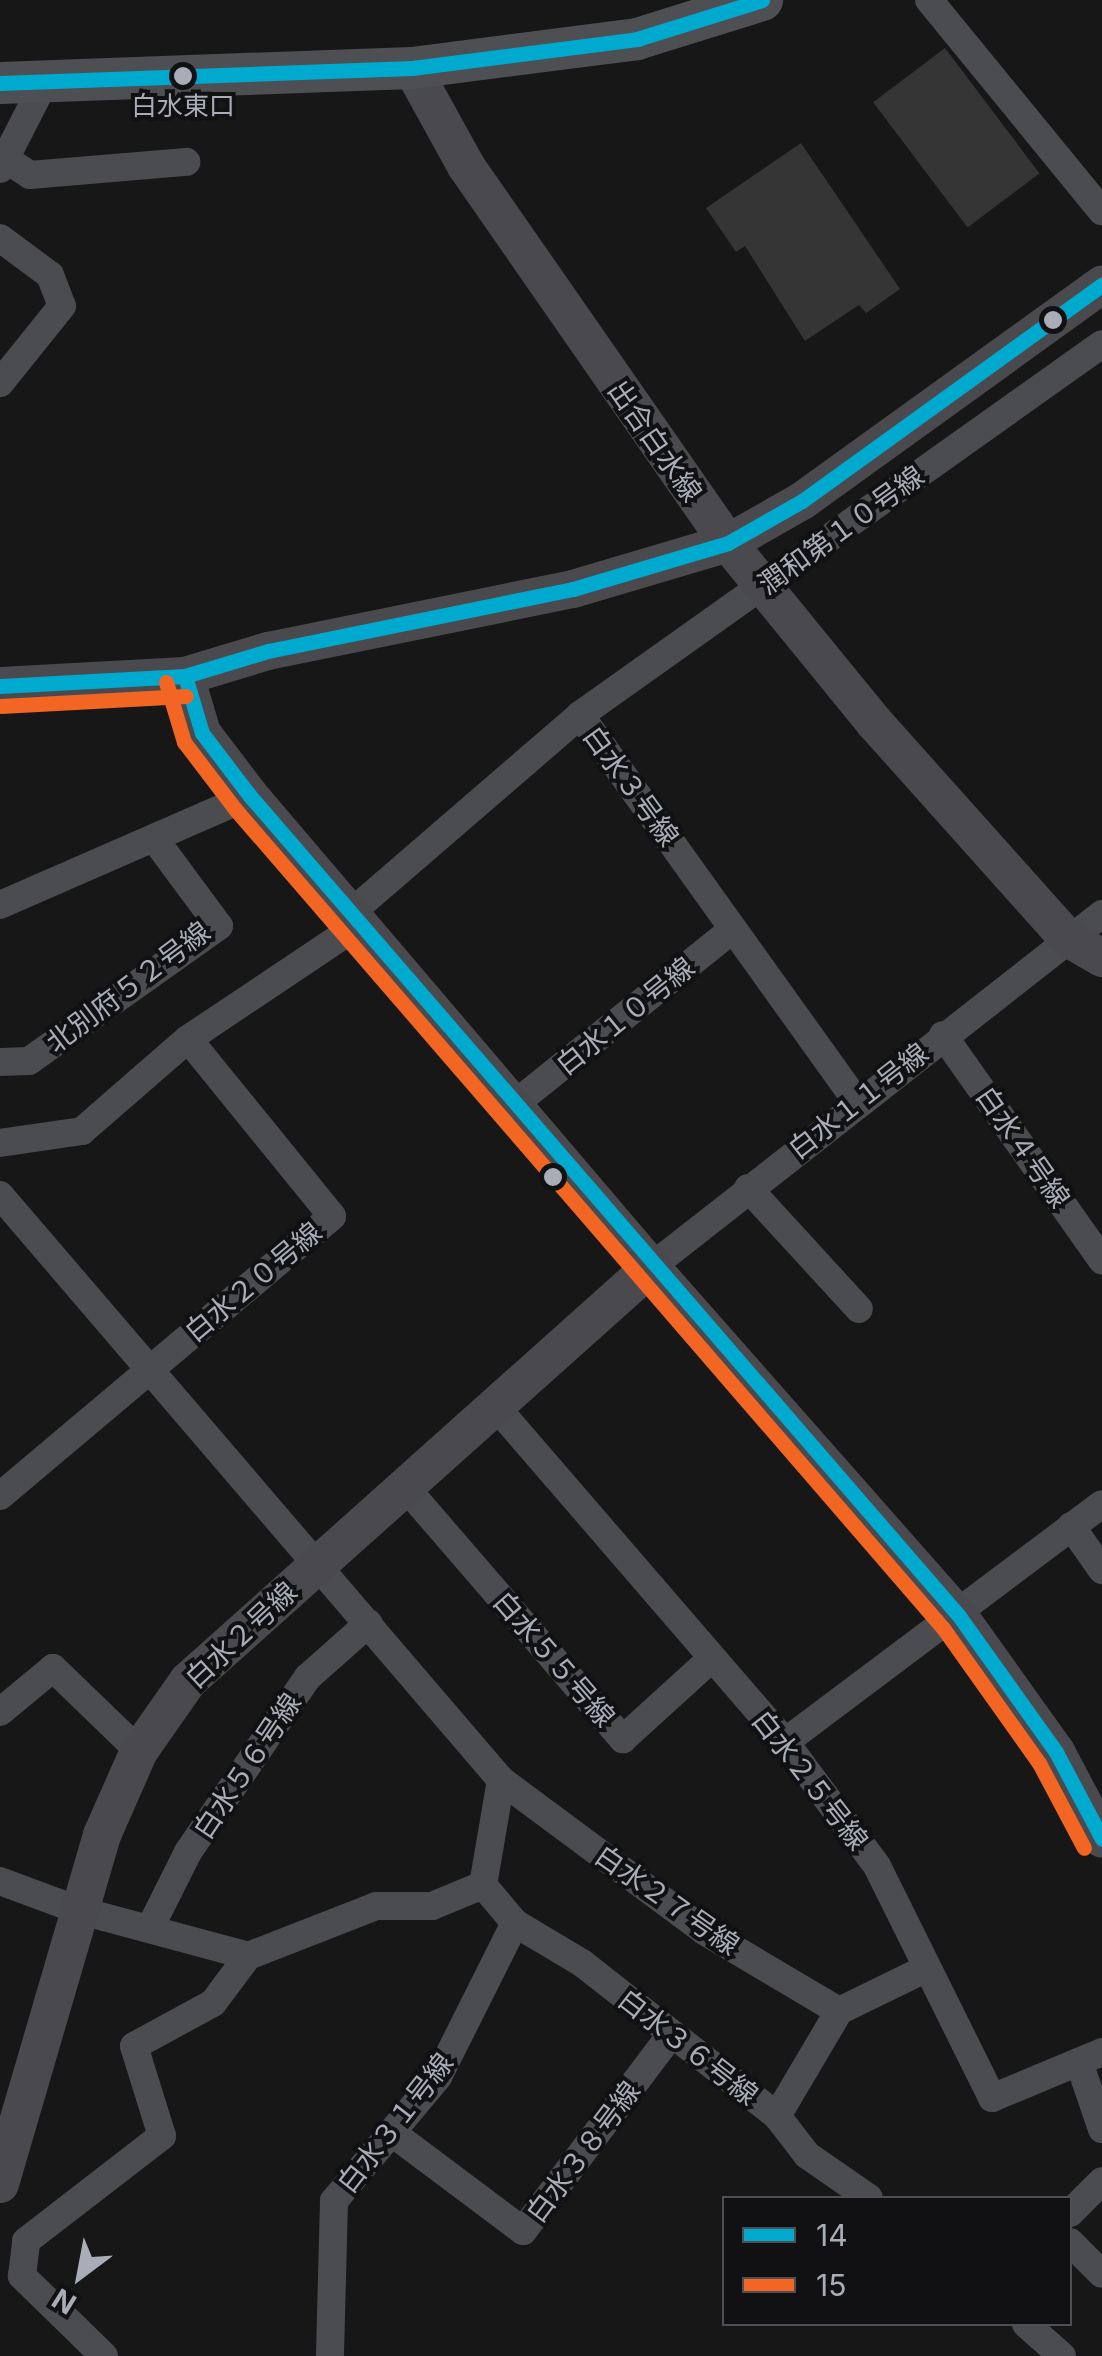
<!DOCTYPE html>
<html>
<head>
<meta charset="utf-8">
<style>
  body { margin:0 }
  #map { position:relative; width:1102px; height:2356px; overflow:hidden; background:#171717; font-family:Inter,"Noto Sans JP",sans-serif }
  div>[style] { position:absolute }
  .building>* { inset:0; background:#353536; transform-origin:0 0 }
  .street>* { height:28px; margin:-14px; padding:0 14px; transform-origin:14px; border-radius:14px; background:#4b4c50 }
  .secondary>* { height:38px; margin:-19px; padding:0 19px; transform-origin:19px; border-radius:19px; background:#4a4a4e }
  .primary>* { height:42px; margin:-21px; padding:0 21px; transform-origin:21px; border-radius:21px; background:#4d4f52 }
  .bus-1>* { height:15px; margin:-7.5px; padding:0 7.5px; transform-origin:7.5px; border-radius:7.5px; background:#00a9ce }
  .bus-2>* { height:15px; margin:-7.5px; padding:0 7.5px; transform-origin:7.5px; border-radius:7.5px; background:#f26522 }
  .dots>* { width:28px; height:28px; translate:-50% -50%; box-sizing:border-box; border:5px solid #111113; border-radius:50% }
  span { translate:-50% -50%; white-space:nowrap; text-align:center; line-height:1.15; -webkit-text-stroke:8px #111113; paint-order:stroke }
  .bus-label { font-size:26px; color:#a8adb8 }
  .street-label { font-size:28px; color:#a8adb8 }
  .legend { position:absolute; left:722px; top:2196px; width:350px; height:130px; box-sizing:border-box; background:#111113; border:2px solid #4d4f55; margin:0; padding:12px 18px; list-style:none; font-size:30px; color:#a8adb8 }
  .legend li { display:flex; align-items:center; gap:20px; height:50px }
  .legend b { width:50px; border:2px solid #4d4f55 }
  .north { position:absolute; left:30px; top:2226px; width:100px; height:100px; -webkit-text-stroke:8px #111113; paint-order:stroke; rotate:212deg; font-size:28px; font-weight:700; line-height:40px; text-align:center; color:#a8adb8 }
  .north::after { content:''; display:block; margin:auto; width:35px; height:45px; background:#a8adb8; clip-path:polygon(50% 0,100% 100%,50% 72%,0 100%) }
</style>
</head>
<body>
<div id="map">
  <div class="building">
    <div style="left:945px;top:48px;width:157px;height:90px;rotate:53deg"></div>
    <div style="clip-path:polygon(801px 143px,900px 289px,866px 313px,859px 305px,805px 341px,745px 246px,736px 252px,706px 208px)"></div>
  </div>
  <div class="street">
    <div style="left:929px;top:0;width:273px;rotate:50.7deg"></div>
    <div style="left:7px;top:160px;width:27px;rotate:33deg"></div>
    <div style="left:30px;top:175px;width:157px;rotate:-4.8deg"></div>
    <div style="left:0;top:169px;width:99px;rotate:-62.9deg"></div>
    <div style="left:0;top:238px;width:62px;rotate:36.5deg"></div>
    <div style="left:50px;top:275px;width:33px;rotate:69deg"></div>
    <div style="left:62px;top:306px;width:99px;rotate:128.8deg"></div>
    <div style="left:580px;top:715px;width:640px;rotate:-35.4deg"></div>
    <div style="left:0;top:905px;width:273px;rotate:-23.6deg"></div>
    <div style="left:943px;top:1035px;width:276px;rotate:54.8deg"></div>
    <div style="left:0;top:1062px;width:29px;rotate:-2deg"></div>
    <div style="left:29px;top:1061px;width:233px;rotate:-35.4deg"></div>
    <div style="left:219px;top:926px;width:109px;rotate:-126.5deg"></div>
    <div style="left:516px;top:1103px;width:278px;rotate:-38.7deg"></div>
    <div style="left:0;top:1143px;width:83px;rotate:-8.3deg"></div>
    <div style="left:82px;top:1131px;width:140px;rotate:-41deg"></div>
    <div style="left:188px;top:1039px;width:189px;rotate:-33.8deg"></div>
    <div style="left:345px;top:934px;width:24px;rotate:-71deg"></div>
    <div style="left:353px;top:911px;width:300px;rotate:-40.8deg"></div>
    <div style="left:580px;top:715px;width:475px;rotate:54.4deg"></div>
    <div style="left:748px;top:1188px;width:164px;rotate:47.5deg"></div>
    <div style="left:0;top:1195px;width:770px;rotate:49.42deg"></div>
    <div style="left:501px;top:1780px;width:107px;rotate:99.7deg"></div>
    <div style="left:483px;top:1885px;width:50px;rotate:49.9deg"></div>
    <div style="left:515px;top:1923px;width:172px;rotate:116.6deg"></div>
    <div style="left:438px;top:2077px;width:162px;rotate:130deg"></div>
    <div style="left:334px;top:2201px;width:155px;rotate:91.5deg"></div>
    <div style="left:651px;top:1267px;width:573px;rotate:-38.05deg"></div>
    <div style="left:497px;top:1408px;width:441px;rotate:49.2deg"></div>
    <div style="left:785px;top:1742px;width:154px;rotate:53.4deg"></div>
    <div style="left:877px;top:1866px;width:259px;rotate:63.6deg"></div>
    <div style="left:992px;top:2098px;width:119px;rotate:-22.7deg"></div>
    <div style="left:406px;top:1488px;width:332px;rotate:49.2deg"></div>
    <div style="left:623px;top:1739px;width:120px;rotate:-42.3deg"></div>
    <div style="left:0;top:1496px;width:434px;rotate:-40.1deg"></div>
    <div style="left:332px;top:1216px;width:228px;rotate:-129.1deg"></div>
    <div style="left:1071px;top:1526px;width:54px;rotate:54.8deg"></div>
    <div style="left:0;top:1712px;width:69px;rotate:-39.7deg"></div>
    <div style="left:53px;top:1668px;width:120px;rotate:44deg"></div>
    <div style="left:785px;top:1742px;width:396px;rotate:-36.9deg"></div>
    <div style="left:501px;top:1780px;width:253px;rotate:36.6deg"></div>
    <div style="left:704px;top:1931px;width:157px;rotate:30.7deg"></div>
    <div style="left:0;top:1881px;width:83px;rotate:20.4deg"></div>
    <div style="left:78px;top:1910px;width:176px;rotate:15.1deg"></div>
    <div style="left:248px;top:1956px;width:137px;rotate:-21.3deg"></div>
    <div style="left:376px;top:1906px;width:56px"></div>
    <div style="left:432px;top:1906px;width:55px;rotate:-22.4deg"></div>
    <div style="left:515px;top:1923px;width:78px;rotate:30.8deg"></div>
    <div style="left:582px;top:1963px;width:248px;rotate:38.1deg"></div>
    <div style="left:777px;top:2116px;width:122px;rotate:-59.4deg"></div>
    <div style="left:839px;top:2011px;width:98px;rotate:-26deg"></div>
    <div style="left:150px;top:1928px;width:85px;rotate:-63.4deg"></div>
    <div style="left:188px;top:1852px;width:212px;rotate:-55.6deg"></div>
    <div style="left:308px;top:1677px;width:81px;rotate:-41.5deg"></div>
    <div style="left:1079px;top:2062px;width:71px;rotate:71.1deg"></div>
    <div style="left:777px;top:2116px;width:49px;rotate:52.4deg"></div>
    <div style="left:807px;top:2155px;width:75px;rotate:34.7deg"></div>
    <div style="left:391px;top:2132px;width:165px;rotate:36.9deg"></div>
    <div style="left:523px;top:2231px;width:244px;rotate:-53deg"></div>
    <div style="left:1070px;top:2213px;width:45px;rotate:-45deg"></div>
    <div style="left:1070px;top:2242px;width:45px;rotate:45deg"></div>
    <div style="left:1026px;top:2324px;width:48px;rotate:41.6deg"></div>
    <div style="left:104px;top:2356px;width:115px;rotate:-135.7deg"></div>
    <div style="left:22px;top:2276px;width:35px;rotate:-83deg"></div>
    <div style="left:26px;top:2241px;width:172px;rotate:-37.7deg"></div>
    <div style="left:162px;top:2136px;width:94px;rotate:-107.3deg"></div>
    <div style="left:134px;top:2046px;width:90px;rotate:-28.6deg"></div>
    <div style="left:213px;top:2003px;width:59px;rotate:-53.3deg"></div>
  </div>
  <div class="secondary">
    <div style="left:412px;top:68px;width:112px;rotate:61.1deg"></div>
    <div style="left:466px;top:166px;width:459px;rotate:55.2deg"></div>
    <div style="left:728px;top:543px;width:231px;rotate:50.8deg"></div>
    <div style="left:874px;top:722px;width:288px;rotate:48.2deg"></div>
    <div style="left:1066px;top:937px;width:42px;rotate:30.3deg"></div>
    <div style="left:185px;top:676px;width:59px;rotate:73.4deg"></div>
    <div style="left:202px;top:733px;width:79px;rotate:52.7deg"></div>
    <div style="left:250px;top:796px;width:619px;rotate:49.59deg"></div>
    <div style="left:651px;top:1267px;width:465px;rotate:48.6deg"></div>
    <div style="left:959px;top:1616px;width:167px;rotate:54.5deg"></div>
    <div style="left:1056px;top:1752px;width:98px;rotate:62.1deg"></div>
    <div style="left:0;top:686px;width:185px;rotate:-3.1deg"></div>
    <div style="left:185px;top:676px;width:87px;rotate:-16.8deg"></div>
    <div style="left:268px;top:651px;width:311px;rotate:-11.5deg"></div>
    <div style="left:573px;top:589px;width:162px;rotate:-16.5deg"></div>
    <div style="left:728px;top:543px;width:85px;rotate:-29.6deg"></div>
    <div style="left:802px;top:501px;width:370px;rotate:-35.8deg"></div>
    <div style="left:0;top:2184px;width:364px;rotate:-73.7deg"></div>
    <div style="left:102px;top:1835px;width:92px;rotate:-66.2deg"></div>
    <div style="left:139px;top:1751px;width:85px;rotate:-55deg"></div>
    <div style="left:188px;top:1681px;width:621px;rotate:-41.8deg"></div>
  </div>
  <div class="primary">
    <div style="left:0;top:83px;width:412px;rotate:-2.1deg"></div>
    <div style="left:412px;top:68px;width:227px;rotate:-7.3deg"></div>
    <div style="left:637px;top:39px;width:131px;rotate:-17.3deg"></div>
  </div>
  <div class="bus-1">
    <div style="left:0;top:83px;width:412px;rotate:-2.1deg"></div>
    <div style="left:412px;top:68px;width:227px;rotate:-7.3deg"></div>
    <div style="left:637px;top:39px;width:131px;rotate:-17.3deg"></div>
    <div style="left:185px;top:676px;width:59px;rotate:73.4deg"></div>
    <div style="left:202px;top:733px;width:79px;rotate:52.7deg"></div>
    <div style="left:250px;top:796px;width:1084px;rotate:49.15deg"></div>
    <div style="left:959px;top:1616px;width:167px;rotate:54.5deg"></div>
    <div style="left:1056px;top:1752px;width:98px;rotate:62.1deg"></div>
    <div style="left:0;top:686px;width:185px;rotate:-3.1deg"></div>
    <div style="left:185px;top:676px;width:87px;rotate:-16.8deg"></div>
    <div style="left:268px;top:651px;width:311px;rotate:-11.5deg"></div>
    <div style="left:573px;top:589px;width:162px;rotate:-16.5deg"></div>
    <div style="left:728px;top:543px;width:85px;rotate:-29.6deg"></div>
    <div style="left:802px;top:501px;width:370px;rotate:-35.8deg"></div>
  </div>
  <div class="bus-2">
    <div style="left:166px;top:682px;width:63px;rotate:73.3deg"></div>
    <div style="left:184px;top:742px;width:84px;rotate:52.7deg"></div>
    <div style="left:235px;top:809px;width:1083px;rotate:49.16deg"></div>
    <div style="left:943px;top:1628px;width:166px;rotate:54.6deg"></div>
    <div style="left:1039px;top:1763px;width:96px;rotate:62.1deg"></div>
    <div style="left:1px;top:706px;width:185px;rotate:-3.1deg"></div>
  </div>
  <div class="dots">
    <div style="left:183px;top:76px;background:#a8adb8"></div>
    <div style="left:1053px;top:320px;background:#a8adb8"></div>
    <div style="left:553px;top:1177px;background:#a8adb8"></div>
  </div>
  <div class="bus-label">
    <span style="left:183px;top:106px">白水東口</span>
  </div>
  <div class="street-label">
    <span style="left:655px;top:441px;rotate:55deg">出合白水線</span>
    <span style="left:841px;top:530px;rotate:-36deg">潤和第１０号線</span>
    <span style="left:631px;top:786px;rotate:54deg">白水３号線</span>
    <span style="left:128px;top:987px;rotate:-37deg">北別府５２号線</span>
    <span style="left:625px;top:1016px;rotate:-39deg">白水１０号線</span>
    <span style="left:858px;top:1101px;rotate:-38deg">白水１１号線</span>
    <span style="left:1023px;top:1147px;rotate:55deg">白水４号線</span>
    <span style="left:253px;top:1282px;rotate:-40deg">白水２０号線</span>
    <span style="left:241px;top:1635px;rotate:-43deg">白水２号線</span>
    <span style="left:554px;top:1659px;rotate:49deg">白水５５号線</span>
    <span style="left:247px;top:1766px;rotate:-56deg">白水５６号線</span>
    <span style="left:810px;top:1780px;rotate:52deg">白水２５号線</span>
    <span style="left:667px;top:1900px;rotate:35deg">白水２７号線</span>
    <span style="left:688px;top:2047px;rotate:38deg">白水３６号線</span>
    <span style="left:395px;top:2123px;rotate:-52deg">白水３１号線</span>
    <span style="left:583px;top:2152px;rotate:-53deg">白水３８号線</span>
  </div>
  <ul class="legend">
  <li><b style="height:12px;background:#00a9ce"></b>14</li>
  <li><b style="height:12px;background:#f26522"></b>15</li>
  </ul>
  <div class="north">N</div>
</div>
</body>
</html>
